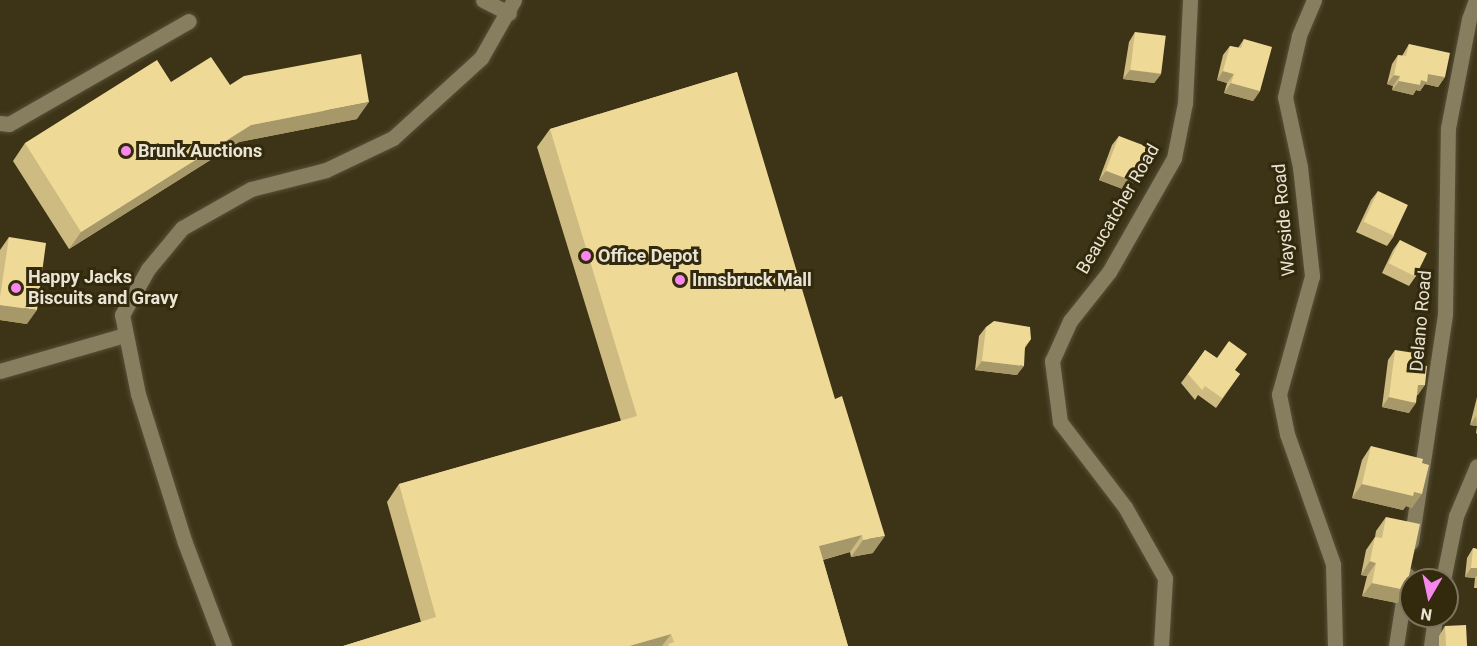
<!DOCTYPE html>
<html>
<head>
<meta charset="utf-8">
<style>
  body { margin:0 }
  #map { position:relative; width:1477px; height:646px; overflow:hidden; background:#3d3418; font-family:Roboto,sans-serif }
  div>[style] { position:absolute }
  .roads { filter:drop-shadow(0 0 2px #575038) drop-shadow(0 0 2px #575038) }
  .minor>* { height:15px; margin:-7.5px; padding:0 7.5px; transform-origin:7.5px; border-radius:7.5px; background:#877d5f }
  .wall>* { inset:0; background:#cebb81 }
  .shaded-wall>* { inset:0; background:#a79869 }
  .building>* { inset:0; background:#efd996; transform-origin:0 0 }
  .dots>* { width:16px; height:16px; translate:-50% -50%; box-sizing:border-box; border:3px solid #332a0e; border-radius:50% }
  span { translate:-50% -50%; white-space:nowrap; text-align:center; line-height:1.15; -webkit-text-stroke:6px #332a0e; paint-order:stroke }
  .poi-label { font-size:18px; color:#e9e4d4; font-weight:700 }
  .left { translate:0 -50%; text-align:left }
  .street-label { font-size:18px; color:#e9e4d4 }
  .north { position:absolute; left:1399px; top:568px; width:60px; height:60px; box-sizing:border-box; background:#332a0e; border:2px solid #7c745d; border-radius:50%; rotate:189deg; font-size:16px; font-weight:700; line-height:24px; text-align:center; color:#e9e4d4 }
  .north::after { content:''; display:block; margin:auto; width:21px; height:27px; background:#f788eb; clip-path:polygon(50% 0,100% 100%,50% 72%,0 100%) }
</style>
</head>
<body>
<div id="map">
  <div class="roads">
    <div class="minor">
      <div style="left:483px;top:0;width:29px;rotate:27deg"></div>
      <div style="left:1314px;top:0;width:39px;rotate:113deg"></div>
      <div style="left:1299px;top:36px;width:63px;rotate:102.9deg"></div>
      <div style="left:1285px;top:97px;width:72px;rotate:77.9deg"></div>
      <div style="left:1300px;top:167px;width:110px;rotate:83.7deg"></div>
      <div style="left:1312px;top:276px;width:123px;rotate:105.6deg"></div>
      <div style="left:1279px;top:394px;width:41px;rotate:78.7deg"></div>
      <div style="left:1287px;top:434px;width:138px;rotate:70.5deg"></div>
      <div style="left:1333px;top:564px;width:82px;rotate:88.6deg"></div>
      <div style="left:0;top:123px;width:9px;rotate:6deg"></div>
      <div style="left:9px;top:124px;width:207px;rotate:-29.8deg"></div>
      <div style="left:0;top:371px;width:130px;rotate:-16.1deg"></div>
      <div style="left:1411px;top:542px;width:231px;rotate:-81.5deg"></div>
      <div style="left:1445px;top:314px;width:186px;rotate:-89.1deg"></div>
      <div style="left:1448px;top:128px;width:111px;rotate:-79.1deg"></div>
      <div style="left:1469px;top:19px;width:20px;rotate:-70deg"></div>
      <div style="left:1443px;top:580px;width:65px;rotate:-78.5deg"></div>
      <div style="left:1456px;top:516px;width:54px;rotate:-67.2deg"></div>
      <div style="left:224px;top:646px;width:110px;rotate:-110.7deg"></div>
      <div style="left:185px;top:543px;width:156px;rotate:-107.5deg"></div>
      <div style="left:138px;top:394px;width:81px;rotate:-101.4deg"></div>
      <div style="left:122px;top:315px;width:53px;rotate:-60.5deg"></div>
      <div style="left:148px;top:269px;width:53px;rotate:-50.3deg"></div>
      <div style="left:182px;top:228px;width:79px;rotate:-29.5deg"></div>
      <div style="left:251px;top:189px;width:77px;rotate:-14.2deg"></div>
      <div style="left:326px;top:170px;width:74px;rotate:-25.5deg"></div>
      <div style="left:393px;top:138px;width:119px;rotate:-42.3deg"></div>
      <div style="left:481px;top:58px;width:67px;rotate:-60.4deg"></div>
      <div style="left:1161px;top:646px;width:68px;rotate:-86.6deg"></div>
      <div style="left:1165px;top:578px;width:81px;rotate:-119.4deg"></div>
      <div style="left:1125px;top:507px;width:107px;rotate:-127.4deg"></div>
      <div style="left:1060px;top:422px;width:62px;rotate:-97.5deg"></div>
      <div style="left:1052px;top:361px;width:44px;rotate:-65.8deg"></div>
      <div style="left:1070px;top:321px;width:63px;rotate:-51.5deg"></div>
      <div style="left:1109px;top:272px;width:131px;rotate:-60.3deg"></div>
      <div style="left:1174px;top:158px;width:56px;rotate:-78.7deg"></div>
      <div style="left:1185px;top:103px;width:103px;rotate:-87.2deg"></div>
      <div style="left:1396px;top:646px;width:72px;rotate:-81.2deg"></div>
      <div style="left:1431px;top:646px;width:30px;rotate:-82deg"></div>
    </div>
  </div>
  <div class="wall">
    <div style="clip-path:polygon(1135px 32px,1161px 74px,1154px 83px,1123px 79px,1129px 42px)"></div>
    <div style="clip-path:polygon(1244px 39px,1260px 91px,1253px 101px,1224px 93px,1227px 83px,1217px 80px,1223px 55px,1230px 46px,1238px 48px)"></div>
    <div style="clip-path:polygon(1409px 44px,1445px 77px,1438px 87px,1425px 84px,1420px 91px,1416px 90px,1413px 95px,1392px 90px,1393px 86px,1387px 84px,1392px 64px,1398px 55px,1402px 56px)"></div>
    <div style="clip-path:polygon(737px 72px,873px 553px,851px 557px,850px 552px,823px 560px,848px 646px,343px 646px,421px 622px,387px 502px,399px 484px,621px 421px,537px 147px,550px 129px)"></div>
    <div style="clip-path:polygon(230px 85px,357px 119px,239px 142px,69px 249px,13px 161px,25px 143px)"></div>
    <div style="clip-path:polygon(1119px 136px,1135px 181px,1128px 191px,1099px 180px,1112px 145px)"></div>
    <div style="clip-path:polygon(1378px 191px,1394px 236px,1387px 246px,1356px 232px,1371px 200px)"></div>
    <div style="clip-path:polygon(9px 237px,27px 324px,0 320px,0 250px)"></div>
    <div style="clip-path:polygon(1400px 240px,1416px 276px,1409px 286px,1382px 273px,1393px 250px)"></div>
    <div style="clip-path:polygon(986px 327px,1031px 339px,1025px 348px,1017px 375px,975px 370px,979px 336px)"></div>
    <div style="clip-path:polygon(1205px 350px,1240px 374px,1216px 408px,1198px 395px,1195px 400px,1181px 383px)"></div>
    <div style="clip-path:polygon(1395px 350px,1420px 365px,1418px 395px,1417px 395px,1409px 413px,1382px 407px,1388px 360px)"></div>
    <div style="clip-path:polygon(1477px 397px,1477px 434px,1476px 433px,1477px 426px,1470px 425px)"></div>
    <div style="clip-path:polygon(1371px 446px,1412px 508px,1406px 506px,1403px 510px,1352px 498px,1362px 460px)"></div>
    <div style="clip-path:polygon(1386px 517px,1406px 590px,1397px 603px,1362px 596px,1367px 576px,1361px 575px,1366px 550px,1375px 537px,1376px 531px)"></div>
    <div style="clip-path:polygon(1473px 548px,1477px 549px,1477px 588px,1474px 588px,1475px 578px,1465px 577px,1467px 558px)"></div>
    <div style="clip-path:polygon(1445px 626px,1467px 646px,1439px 646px,1439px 636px)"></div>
  </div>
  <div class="shaded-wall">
    <div style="clip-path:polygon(1130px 70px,1161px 74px,1154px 83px,1123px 79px)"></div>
    <div style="clip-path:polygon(1223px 71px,1234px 74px,1227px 83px,1217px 80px)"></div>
    <div style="clip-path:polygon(1428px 74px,1445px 77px,1438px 87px,1425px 84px,1420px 91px,1416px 90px,1413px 95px,1392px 90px,1399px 81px,1421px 80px)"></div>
    <div style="clip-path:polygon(1394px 75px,1400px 76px,1393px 86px,1387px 84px)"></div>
    <div style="clip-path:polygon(1231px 83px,1260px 91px,1253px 101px,1224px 93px)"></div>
    <div style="clip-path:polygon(369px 102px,357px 119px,239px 142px,69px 249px,81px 232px,251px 125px)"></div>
    <div style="clip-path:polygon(1106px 171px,1135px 181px,1128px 191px,1099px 180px)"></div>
    <div style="clip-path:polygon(0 305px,37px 310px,27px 324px,0 320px)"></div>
    <div style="clip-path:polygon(982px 361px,1024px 366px,1017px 375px,975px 370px)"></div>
    <div style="clip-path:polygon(1418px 385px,1425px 385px,1418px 395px,1411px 394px)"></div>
    <div style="clip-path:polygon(1389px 397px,1416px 403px,1409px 413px,1382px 407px)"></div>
    <div style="clip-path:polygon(1476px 416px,1477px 426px,1470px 425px)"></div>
    <div style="clip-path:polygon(1362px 484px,1414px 492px,1422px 494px,1412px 508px,1406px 506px,1403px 510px,1352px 498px)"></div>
    <div style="clip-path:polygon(862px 535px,850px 552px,807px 564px,819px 546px)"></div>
    <div style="clip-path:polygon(885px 536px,873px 553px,851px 557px,863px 540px)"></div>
    <div style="clip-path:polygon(1370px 561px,1376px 563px,1367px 576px,1361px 575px)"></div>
    <div style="clip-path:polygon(1471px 568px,1477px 568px,1477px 575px,1475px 578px,1465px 577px)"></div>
    <div style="clip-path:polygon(1372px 583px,1406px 590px,1397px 603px,1362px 596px)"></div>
    <div style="clip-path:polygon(671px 634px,662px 646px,629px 646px)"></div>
  </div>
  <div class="building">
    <div style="left:1135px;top:32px;width:31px;height:38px;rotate:7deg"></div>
    <div style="clip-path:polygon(1244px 39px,1272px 47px,1260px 91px,1231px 83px,1234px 74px,1223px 71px,1230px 46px,1241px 48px)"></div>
    <div style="clip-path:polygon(1409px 44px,1450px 53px,1445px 77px,1428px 74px,1427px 82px,1421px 80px,1420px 85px,1399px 81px,1400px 76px,1394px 75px,1398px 55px,1406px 56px)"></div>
    <div style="clip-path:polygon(361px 54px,369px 102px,251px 125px,81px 232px,25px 143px,157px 60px,171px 82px,211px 57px,230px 85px,244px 76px)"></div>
    <div style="clip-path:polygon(737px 72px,835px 399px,842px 396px,885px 536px,863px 540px,862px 535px,819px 546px,848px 646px,669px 646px,668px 644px,674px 642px,671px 634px,629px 646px,343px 646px,436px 617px,399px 484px,637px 416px,550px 129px)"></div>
    <div style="left:1119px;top:136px;width:31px;height:37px;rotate:21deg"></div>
    <div style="left:1378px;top:191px;width:33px;height:34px;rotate:25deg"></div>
    <div style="clip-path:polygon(9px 237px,46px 243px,37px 310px,0 305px,0 297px)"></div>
    <div style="left:1400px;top:240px;width:30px;height:26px;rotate:26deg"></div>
    <div style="clip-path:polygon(994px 321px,1030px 327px,1031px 339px,1025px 346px,1024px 366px,982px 361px,986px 327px)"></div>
    <div style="clip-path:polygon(1229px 341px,1247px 354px,1235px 370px,1240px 374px,1222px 398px,1205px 386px,1202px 390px,1188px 374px,1205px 350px,1217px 358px)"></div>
    <div style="clip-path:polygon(1395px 350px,1421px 354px,1420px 365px,1427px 366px,1425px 385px,1418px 385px,1416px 403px,1389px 397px)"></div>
    <div style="clip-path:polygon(1371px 446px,1423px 459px,1422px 463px,1429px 465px,1422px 494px,1414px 492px,1413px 496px,1362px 484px)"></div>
    <div style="clip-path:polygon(1386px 517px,1420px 524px,1406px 590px,1372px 583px,1376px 563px,1370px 561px,1375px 537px,1382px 538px)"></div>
    <div style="clip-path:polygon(1473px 548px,1477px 549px,1477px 568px,1471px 568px)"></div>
    <div style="left:1466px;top:625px;width:21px;height:21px;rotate:87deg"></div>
  </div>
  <div class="dots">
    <div style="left:126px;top:151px;background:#f788eb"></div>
    <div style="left:586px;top:256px;background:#f788eb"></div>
    <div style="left:680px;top:280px;background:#f788eb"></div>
    <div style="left:16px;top:288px;background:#f788eb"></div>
  </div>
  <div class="poi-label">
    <span class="left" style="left:138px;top:151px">Brunk Auctions</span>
    <span class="left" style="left:598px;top:256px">Office Depot</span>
    <span class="left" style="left:28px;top:288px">Happy Jacks<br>Biscuits and Gravy</span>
    <span class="left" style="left:692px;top:280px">Innsbruck Mall</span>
  </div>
  <div class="street-label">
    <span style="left:1118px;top:209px;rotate:-60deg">Beaucatcher Road</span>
    <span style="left:1284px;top:220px;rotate:-95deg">Wayside Road</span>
    <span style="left:1421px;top:321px;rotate:-85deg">Delano Road</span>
  </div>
  <div class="north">N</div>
</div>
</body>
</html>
